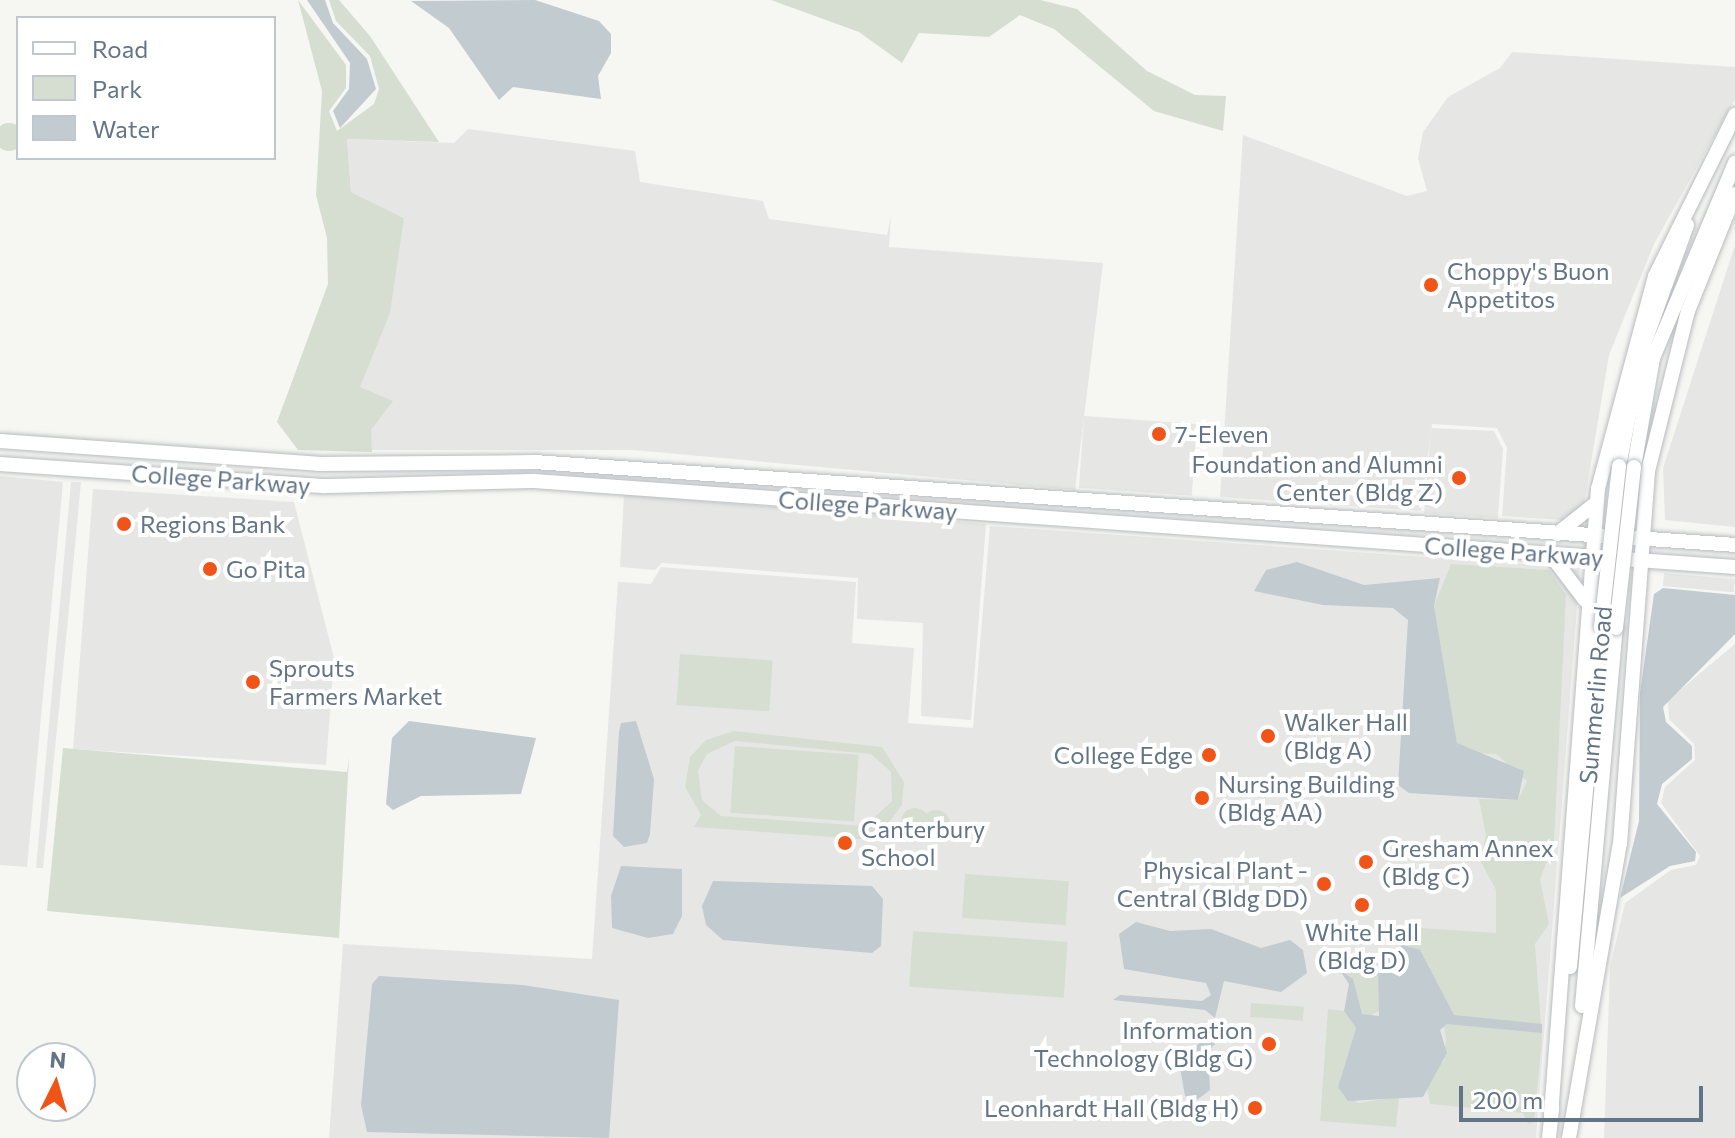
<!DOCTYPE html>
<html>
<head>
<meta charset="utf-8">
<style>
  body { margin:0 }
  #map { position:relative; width:1735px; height:1138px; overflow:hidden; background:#f6f6f2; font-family:Commissioner,sans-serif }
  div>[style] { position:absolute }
  .built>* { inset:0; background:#e6e7e5; transform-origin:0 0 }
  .green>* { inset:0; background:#d6ded2; transform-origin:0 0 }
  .round { border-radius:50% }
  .water>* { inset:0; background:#c1cbd0 }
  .roads { filter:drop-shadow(0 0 2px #b8bcc0) drop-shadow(0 0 2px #b8bcc0) }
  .major>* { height:14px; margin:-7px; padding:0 7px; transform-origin:7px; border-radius:7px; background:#fff }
  .bridges { filter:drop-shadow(0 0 2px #b8bcc0) drop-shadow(0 0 2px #b8bcc0) }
  .major-bridge>* { height:14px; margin:-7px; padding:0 7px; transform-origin:7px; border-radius:7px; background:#fff }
  .dots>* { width:22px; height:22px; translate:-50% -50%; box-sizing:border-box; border:4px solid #fff; border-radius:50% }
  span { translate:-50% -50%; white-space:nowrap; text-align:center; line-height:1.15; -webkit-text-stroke:8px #fff; paint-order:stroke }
  .poi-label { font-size:24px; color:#627485 }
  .left { translate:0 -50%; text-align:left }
  .right { translate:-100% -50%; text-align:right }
  .street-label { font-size:24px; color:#627485 }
  .legend { position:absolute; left:16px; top:16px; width:260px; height:144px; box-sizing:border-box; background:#fff; border:2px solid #c0c7ce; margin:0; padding:10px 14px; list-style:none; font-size:24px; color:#627485 }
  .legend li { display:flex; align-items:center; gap:16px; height:40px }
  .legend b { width:40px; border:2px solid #c0c7ce }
  .north { position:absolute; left:16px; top:1042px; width:80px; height:80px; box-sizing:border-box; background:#fff; border:2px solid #c0c7ce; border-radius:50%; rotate:5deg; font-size:22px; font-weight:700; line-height:32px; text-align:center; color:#627485 }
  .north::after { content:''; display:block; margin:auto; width:28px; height:36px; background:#f15417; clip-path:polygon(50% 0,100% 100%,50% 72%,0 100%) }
  .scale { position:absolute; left:1459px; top:1086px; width:244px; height:36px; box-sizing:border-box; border:4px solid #627485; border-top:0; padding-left:10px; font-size:24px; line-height:28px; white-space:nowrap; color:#627485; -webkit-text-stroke:6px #fff; paint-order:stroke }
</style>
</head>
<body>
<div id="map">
  <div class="built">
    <div style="clip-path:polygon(1512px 52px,1735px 67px,1735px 99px,1654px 244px,1609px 355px,1583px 511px,1562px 520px,1502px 516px,1507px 448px,1497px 428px,1432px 424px,1421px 511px,1220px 497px,1243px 135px,1407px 196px,1427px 191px,1418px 158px,1423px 132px,1448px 97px,1500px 68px)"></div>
    <div style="clip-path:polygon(468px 129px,635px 151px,640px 182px,763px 201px,769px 219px,887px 235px,891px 215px,889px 247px,1103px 263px,1075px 490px,633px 450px,371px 450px,359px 388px,404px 218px,351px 192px,347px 139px,454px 143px)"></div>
    <div style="clip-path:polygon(1735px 245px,1735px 527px,1665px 520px,1663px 468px)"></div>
    <div style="left:1084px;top:416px;width:113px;height:72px;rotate:4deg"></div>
    <div style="clip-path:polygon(1431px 428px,1494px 431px,1503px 449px,1498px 518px,1424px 513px)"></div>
    <div style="clip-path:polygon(0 476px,63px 482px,27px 867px,0 865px)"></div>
    <div style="clip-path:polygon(71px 482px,81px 482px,69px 609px,43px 868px,36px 868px)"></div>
    <div style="clip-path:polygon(93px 489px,294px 502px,334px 658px,326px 765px,73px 749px)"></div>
    <div style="clip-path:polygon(624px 495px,986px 524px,971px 720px,921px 716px,923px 623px,857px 619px,858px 578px,662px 563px,655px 570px,620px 567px)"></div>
    <div style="clip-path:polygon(990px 526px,1580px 568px,1536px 1138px,329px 1138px,343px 944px,592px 959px,618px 582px,651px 584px,661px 567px,856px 582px,852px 643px,914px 648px,908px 723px,973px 728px)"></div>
    <div style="left:1664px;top:573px;width:71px;height:13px;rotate:5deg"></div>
    <div style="clip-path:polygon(1735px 644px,1735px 1138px,1604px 1138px,1610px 967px,1625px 903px,1671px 870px,1696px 865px,1700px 856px,1661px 803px,1665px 787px,1695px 760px,1694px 744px,1669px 719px,1668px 700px)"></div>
  </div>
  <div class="green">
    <div style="clip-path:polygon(298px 0,346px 65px,346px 88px,329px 111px,337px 131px,374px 104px,379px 89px,370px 56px,336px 21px,329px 0,339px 0,370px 36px,439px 142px,347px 139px,351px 192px,404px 218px,390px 313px,360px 387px,393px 401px,371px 430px,372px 452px,298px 450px,277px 422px,328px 284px,327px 238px,316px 195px,322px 91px)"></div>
    <div style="clip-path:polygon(771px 0,1040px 0,1077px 9px,1147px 71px,1195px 95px,1226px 96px,1223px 131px,1154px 111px,1054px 29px,1020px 15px,989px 37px,919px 33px,902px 63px,859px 32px)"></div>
    <div class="round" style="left:-5px;top:123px;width:28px;height:28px"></div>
    <div style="clip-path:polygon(1451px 564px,1549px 570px,1566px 595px,1554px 844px,1540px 879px,1549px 924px,1535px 944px,1542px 1039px,1534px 1122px,1528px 1124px,1523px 1113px,1430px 1104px,1426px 1082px,1444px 1060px,1446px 1039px,1438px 987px,1423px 957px,1401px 940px,1407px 927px,1496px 933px,1496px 890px,1480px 860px,1486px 836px,1479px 799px,1518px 800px,1527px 781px,1496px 754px,1469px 753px,1457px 743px,1434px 606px)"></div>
    <div style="left:680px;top:654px;width:93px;height:51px;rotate:4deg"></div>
    <div style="clip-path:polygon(evenodd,734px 731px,882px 747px,904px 782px,902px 805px,884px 829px,889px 841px,694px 827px,701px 815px,685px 787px,690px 757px,706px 740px,734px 731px,735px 741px,871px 754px,891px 772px,892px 801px,865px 826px,721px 816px,702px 800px,698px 771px,707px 754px,735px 741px)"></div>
    <div style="left:735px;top:746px;width:124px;height:67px;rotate:4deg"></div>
    <div style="clip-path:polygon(63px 748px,347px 772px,349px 757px,339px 938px,47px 911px)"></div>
    <div class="round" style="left:901px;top:808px;width:28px;height:28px"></div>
    <div class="round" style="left:922px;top:810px;width:28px;height:28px"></div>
    <div style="left:965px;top:874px;width:104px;height:44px;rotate:4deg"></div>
    <div style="left:913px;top:931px;width:155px;height:56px;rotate:4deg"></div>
    <div style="clip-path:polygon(1380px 960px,1382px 1010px,1366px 1017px,1355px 1006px,1353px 979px,1343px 971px)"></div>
    <div style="left:1251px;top:1003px;width:53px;height:14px;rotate:4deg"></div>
    <div style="clip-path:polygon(1328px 1009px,1344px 1011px,1356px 1028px,1338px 1087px,1358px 1103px,1399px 1097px,1396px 1127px,1320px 1121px)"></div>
  </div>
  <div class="water">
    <div style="clip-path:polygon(307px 0,325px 0,333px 23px,367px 59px,376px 89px,340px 128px,333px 111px,349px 89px,350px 63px)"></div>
    <div style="clip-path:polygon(535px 0,599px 21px,611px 34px,611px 53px,598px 76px,601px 99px,513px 87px,499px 100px,449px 28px,411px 1px)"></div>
    <div style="clip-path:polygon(1297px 562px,1364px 585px,1440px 578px,1434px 606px,1457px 743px,1524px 771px,1518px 800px,1409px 793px,1398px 785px,1408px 620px,1393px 608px,1323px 605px,1254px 591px,1266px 570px)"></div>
    <div style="clip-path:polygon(1663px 588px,1735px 595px,1735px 634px,1663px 707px,1666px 722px,1692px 746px,1692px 759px,1662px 784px,1657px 804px,1696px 852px,1695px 861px,1670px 866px,1620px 898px,1639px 821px,1640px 693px,1654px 594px)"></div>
    <div style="clip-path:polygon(409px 721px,536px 738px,521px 794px,421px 796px,393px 810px,386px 804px,392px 738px)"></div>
    <div style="clip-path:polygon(636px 721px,654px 779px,650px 834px,647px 843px,624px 847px,613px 836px,619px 732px,621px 723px)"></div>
    <div style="clip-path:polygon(621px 866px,682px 869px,682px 916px,673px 934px,648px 938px,612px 928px,611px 896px)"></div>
    <div style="clip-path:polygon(713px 881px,872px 886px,883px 899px,881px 946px,872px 953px,723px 940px,706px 925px,702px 906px)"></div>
    <div style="clip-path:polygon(1136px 922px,1170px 931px,1211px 929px,1261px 948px,1290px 940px,1303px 950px,1307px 973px,1281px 992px,1224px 981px,1215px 1018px,1205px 1010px,1113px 1000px,1120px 995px,1202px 1001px,1211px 995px,1206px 983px,1124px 969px,1119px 934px)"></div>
    <div style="clip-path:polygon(1403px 945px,1420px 950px,1454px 1015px,1542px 1024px,1542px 1033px,1447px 1024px,1440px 1030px,1447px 1053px,1423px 1097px,1348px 1101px,1338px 1087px,1356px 1028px,1344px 1011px,1349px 984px,1339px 969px,1353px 979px,1362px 1014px,1379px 1016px,1378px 966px,1384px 953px)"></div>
    <div style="clip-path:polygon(379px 976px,523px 985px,619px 1000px,609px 1138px,367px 1132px,361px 1105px,372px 984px)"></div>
    <div style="clip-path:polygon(1210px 1033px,1215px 1044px,1199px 1060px,1209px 1070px,1210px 1090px,1194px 1102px,1185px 1096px,1179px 1062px)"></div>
  </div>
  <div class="roads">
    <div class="major">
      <div style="left:0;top:441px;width:319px;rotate:4.1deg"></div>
      <div style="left:318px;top:464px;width:216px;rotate:-0.5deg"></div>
      <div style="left:534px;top:462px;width:1204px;rotate:3.95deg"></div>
      <div style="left:0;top:464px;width:326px;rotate:3.9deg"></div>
      <div style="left:325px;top:486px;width:209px;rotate:-1.4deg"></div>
      <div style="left:534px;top:481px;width:1204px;rotate:4.1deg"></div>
      <div style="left:1619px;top:466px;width:118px;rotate:-78.8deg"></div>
      <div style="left:1642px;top:350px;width:133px;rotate:-70.2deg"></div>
      <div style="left:1634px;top:467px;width:111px;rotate:-80.1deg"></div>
      <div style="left:1653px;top:358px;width:212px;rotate:-67.2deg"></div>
      <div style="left:1557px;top:534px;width:50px;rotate:-38.5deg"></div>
      <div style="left:1550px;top:554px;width:58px;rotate:52.7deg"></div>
      <div style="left:1570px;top:967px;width:341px;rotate:-84.8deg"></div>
      <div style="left:1582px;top:1006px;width:380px;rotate:-84.9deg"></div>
      <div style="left:1551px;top:1115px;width:628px;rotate:-85.71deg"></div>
      <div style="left:1598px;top:489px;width:220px;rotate:-75deg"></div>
      <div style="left:1655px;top:276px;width:180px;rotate:-63.6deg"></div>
      <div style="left:1549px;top:1138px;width:31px;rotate:-84deg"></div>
      <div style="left:1569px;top:1138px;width:298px;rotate:-80.2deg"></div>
      <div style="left:1620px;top:844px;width:374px;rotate:-85.7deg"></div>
      <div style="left:1648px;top:471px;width:165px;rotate:-76deg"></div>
      <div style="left:1688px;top:311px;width:126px;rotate:-68.1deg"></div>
    </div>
  </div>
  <div class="bridges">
    <div class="major-bridge">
      <div style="left:1601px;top:627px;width:162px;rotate:-83.6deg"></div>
      <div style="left:1616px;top:628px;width:162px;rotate:-83.6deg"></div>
    </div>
  </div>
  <div class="dots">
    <div style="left:1431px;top:285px;background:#f15417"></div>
    <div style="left:1159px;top:434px;background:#f15417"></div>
    <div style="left:1459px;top:478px;background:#f15417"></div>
    <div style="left:124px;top:524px;background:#f15417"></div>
    <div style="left:210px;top:569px;background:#f15417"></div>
    <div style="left:253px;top:682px;background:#f15417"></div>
    <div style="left:1268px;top:736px;background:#f15417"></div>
    <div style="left:1209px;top:755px;background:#f15417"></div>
    <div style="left:1202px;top:798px;background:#f15417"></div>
    <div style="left:845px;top:843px;background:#f15417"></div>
    <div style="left:1366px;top:862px;background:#f15417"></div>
    <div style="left:1324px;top:884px;background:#f15417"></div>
    <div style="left:1362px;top:905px;background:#f15417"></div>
    <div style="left:1269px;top:1044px;background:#f15417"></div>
    <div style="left:1255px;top:1108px;background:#f15417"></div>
  </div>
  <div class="poi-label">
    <span class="left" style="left:1447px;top:285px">Choppy's Buon<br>Appetitos</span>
    <span class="left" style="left:1175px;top:434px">7-Eleven</span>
    <span class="right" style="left:1443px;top:478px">Foundation and Alumni<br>Center (Bldg Z)</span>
    <span class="left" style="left:140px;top:524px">Regions Bank</span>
    <span class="left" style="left:226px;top:569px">Go Pita</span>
    <span class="left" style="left:269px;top:682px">Sprouts<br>Farmers Market</span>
    <span class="left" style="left:1284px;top:736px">Walker Hall<br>(Bldg A)</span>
    <span class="right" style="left:1193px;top:755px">College Edge</span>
    <span class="left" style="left:1218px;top:798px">Nursing Building<br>(Bldg AA)</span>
    <span class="left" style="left:861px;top:843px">Canterbury<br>School</span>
    <span class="left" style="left:1382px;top:862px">Gresham Annex<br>(Bldg C)</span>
    <span class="right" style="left:1308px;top:884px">Physical Plant -<br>Central (Bldg DD)</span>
    <span style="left:1362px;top:946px">White Hall<br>(Bldg D)</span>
    <span class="right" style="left:1253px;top:1044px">Information<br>Technology (Bldg G)</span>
    <span class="right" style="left:1239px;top:1108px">Leonhardt Hall (Bldg H)</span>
  </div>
  <div class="street-label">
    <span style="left:221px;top:479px;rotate:4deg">College Parkway</span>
    <span style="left:868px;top:505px;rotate:4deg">College Parkway</span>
    <span style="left:1514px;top:551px;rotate:4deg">College Parkway</span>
    <span style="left:1595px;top:695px;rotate:-85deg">Summerlin Road</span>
  </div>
  <ul class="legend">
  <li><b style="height:10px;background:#fff"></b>Road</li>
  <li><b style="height:22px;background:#d6ded2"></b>Park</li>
  <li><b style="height:22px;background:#c1cbd0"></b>Water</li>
  </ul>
  <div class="north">N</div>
  <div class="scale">200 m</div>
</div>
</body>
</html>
